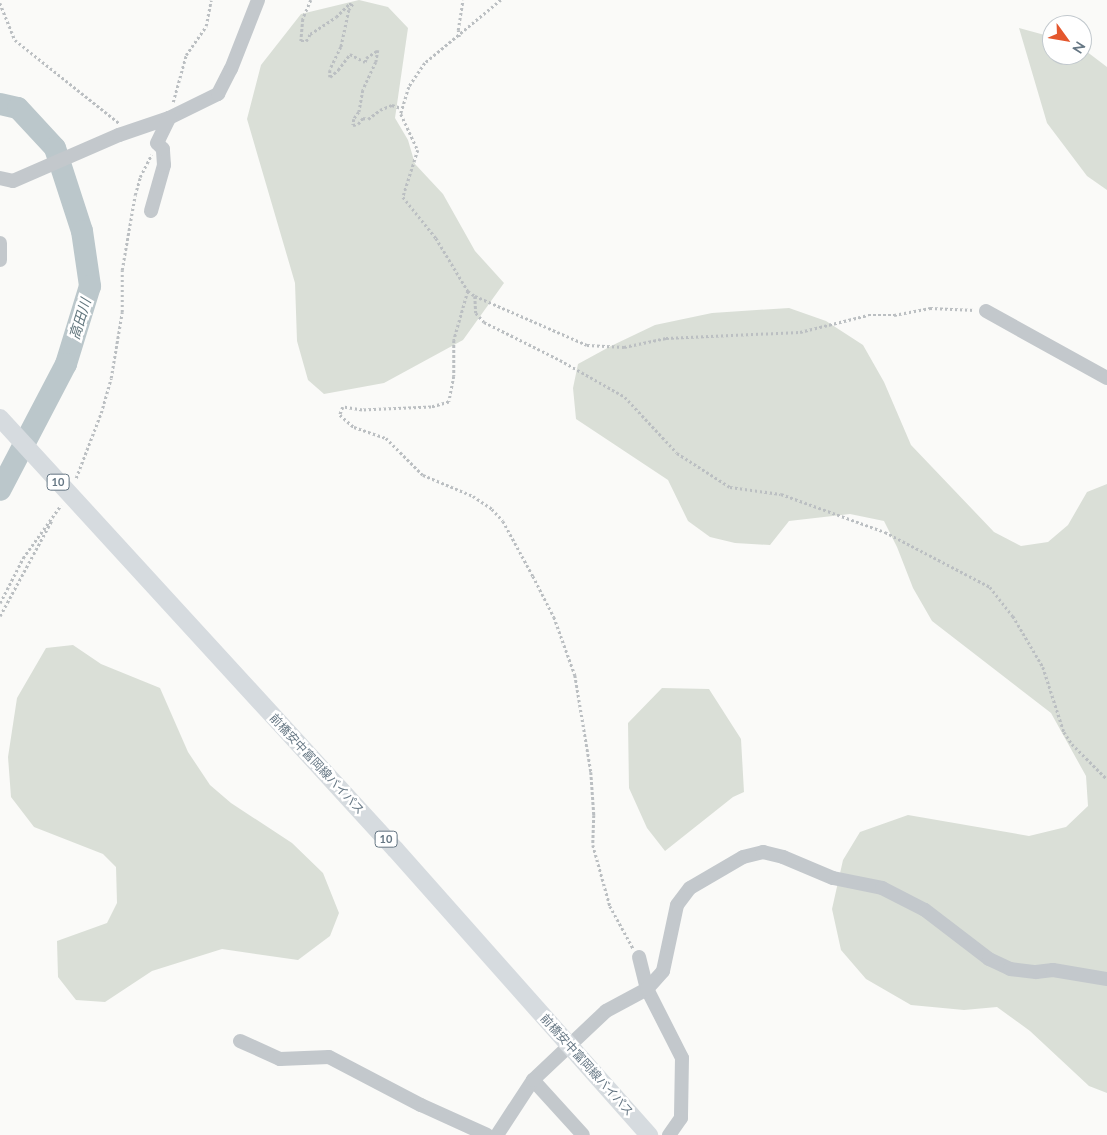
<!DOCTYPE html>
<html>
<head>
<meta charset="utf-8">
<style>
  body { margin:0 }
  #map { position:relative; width:1107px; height:1135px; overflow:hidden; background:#fafaf8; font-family:Lato,"Noto Sans JP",sans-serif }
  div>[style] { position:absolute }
  .green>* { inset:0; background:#dadfd7 }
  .river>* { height:22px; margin:-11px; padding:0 11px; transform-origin:11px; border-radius:11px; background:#bbc7cb }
  .path>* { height:2.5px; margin-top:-1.25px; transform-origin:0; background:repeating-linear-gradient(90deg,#bbbfc2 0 2.5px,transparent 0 5px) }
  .minor>* { height:14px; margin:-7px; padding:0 7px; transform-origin:7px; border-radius:7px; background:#c3c8cc }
  .major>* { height:18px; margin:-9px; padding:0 9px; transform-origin:9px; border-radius:9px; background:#d6dbdf }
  span { translate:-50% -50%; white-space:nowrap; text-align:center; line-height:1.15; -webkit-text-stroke:5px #fff; paint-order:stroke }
  .shield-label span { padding:1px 4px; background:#fff; border:1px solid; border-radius:4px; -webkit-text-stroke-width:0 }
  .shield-label { font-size:11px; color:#657683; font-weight:700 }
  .street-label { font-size:12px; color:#657683 }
  .water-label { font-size:14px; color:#60757c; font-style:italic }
  .north { position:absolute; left:1042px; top:15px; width:50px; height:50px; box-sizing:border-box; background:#fff; border:1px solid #c1c8cd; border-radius:50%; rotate:122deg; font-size:14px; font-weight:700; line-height:20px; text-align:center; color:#657683 }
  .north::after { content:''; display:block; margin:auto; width:18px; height:22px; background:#e4572e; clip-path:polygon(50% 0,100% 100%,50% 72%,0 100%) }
</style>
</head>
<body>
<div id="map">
  <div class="green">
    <div style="clip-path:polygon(359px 0,388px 7px,408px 28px,395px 118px,408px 140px,415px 164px,443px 194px,475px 251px,504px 283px,463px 340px,384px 383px,324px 394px,308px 380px,297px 341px,295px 283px,247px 119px,261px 65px,301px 14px)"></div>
    <div style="clip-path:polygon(1019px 28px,1052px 37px,1052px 55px,1082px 55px,1082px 48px,1107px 67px,1107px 190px,1087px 176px,1047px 123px)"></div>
    <div style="clip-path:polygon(789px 308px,826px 321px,863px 345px,884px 382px,911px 445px,994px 532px,1021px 546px,1048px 542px,1068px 525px,1087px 492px,1107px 484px,1107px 1093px,1089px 1086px,1030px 1031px,997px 1007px,964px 1010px,911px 1005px,866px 979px,841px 950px,832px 909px,843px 860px,860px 832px,908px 815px,1029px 836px,1066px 827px,1088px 806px,1086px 776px,1051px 713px,932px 621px,913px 588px,897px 547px,884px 521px,850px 514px,789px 521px,770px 545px,735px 543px,710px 537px,688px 521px,668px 480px,576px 419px,573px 388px,578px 364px,611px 346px,655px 325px,712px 313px)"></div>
    <div style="clip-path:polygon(73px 645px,101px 664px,160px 688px,188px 752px,210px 785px,231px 803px,292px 843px,323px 873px,339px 913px,330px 936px,298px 960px,222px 949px,152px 971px,105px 1002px,76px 1000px,58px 977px,57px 941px,107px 923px,117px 903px,116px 867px,103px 854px,34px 827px,11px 797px,8px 757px,17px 698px,46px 648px)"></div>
    <div style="clip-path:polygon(662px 688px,709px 689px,741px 739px,744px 792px,733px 797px,665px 851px,647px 828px,629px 788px,628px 723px)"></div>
  </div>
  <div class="river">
    <div style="left:0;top:104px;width:18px;rotate:13deg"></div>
    <div style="left:18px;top:108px;width:54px;rotate:47.2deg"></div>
    <div style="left:55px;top:148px;width:87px;rotate:72deg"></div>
    <div style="left:82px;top:231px;width:56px;rotate:81.7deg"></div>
    <div style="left:90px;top:286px;width:82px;rotate:107.1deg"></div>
    <div style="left:66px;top:364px;width:142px;rotate:117.6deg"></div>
  </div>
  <div class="path">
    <div style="left:311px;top:0;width:21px;rotate:113deg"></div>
    <div style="left:303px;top:19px;width:22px;rotate:95deg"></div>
    <div style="left:301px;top:41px;width:5px"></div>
    <div style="left:306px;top:41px;width:8px;rotate:-60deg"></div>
    <div style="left:310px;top:34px;width:31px;rotate:-33deg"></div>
    <div style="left:336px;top:17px;width:18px;rotate:-45deg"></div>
    <div style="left:349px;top:4px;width:4px"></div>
    <div style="left:353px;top:4px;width:7px;rotate:124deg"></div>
    <div style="left:349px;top:10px;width:38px;rotate:102deg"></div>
    <div style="left:341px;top:47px;width:25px;rotate:116deg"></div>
    <div style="left:330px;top:70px;width:7px;rotate:90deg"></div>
    <div style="left:330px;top:77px;width:11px;rotate:-41deg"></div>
    <div style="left:338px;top:70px;width:20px;rotate:-53deg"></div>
    <div style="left:350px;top:54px;width:17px;rotate:28deg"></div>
    <div style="left:365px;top:62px;width:4px;rotate:-76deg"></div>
    <div style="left:366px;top:58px;width:14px;rotate:-34deg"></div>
    <div style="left:378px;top:50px;width:12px;rotate:99deg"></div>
    <div style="left:376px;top:62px;width:31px;rotate:115deg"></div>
    <div style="left:363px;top:90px;width:22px;rotate:100deg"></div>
    <div style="left:359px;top:112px;width:9px;rotate:126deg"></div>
    <div style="left:354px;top:119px;width:6px;rotate:99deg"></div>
    <div style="left:353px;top:125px;width:5px;rotate:-11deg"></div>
    <div style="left:358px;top:124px;width:8px;rotate:-50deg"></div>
    <div style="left:363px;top:118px;width:5px;rotate:11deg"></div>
    <div style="left:368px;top:119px;width:15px;rotate:-37deg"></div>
    <div style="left:380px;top:110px;width:13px;rotate:-23deg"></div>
    <div style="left:392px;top:105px;width:9px;rotate:18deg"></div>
    <div style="left:501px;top:0;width:99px;rotate:140.3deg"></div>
    <div style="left:425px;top:63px;width:29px;rotate:124deg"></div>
    <div style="left:409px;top:87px;width:28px;rotate:107deg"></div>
    <div style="left:401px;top:114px;width:40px;rotate:65deg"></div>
    <div style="left:418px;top:150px;width:49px;rotate:107.7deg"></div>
    <div style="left:403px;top:197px;width:53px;rotate:51.2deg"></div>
    <div style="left:436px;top:238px;width:62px;rotate:58.9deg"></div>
    <div style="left:468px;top:291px;width:9px;rotate:36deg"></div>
    <div style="left:475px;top:296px;width:122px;rotate:23.6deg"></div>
    <div style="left:587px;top:345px;width:37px;rotate:3deg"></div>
    <div style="left:624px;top:347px;width:43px;rotate:-12.1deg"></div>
    <div style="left:666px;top:338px;width:134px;rotate:-2.6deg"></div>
    <div style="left:800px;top:332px;width:70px;rotate:-14deg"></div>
    <div style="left:868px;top:315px;width:26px"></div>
    <div style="left:894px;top:315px;width:37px;rotate:-11deg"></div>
    <div style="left:930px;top:308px;width:45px;rotate:2.5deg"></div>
    <div style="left:0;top:3px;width:40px;rotate:68deg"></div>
    <div style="left:15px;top:40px;width:133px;rotate:38.6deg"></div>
    <div style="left:459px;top:37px;width:7px;rotate:-98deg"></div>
    <div style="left:458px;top:30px;width:30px;rotate:-81deg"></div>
    <div style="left:173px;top:102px;width:49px;rotate:-74.5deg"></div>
    <div style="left:186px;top:55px;width:35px;rotate:-55deg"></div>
    <div style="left:206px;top:26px;width:26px;rotate:-79deg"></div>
    <div style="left:468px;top:291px;width:51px;rotate:105.9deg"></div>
    <div style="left:454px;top:340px;width:36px;rotate:90deg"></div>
    <div style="left:454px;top:376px;width:26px;rotate:101deg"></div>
    <div style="left:449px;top:402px;width:19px;rotate:164deg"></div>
    <div style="left:431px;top:407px;width:69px;rotate:177.5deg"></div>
    <div style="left:362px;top:410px;width:19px;rotate:-171deg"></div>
    <div style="left:343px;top:407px;width:9px;rotate:111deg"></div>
    <div style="left:340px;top:415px;width:18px;rotate:41deg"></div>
    <div style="left:354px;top:427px;width:34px;rotate:19deg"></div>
    <div style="left:386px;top:438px;width:52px;rotate:45deg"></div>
    <div style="left:423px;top:475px;width:54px;rotate:22.8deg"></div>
    <div style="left:473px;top:496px;width:23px;rotate:34deg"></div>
    <div style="left:492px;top:509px;width:16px;rotate:47deg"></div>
    <div style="left:503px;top:521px;width:63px;rotate:61.4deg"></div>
    <div style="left:533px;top:576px;width:46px;rotate:62.9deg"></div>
    <div style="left:554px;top:617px;width:62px;rotate:70.1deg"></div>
    <div style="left:575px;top:675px;width:98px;rotate:80.6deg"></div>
    <div style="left:591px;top:772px;width:43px;rotate:86deg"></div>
    <div style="left:594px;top:815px;width:30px;rotate:92deg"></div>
    <div style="left:593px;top:845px;width:63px;rotate:74.4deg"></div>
    <div style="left:610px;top:906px;width:48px;rotate:61.3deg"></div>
    <div style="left:475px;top:296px;width:17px;rotate:87deg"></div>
    <div style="left:476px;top:313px;width:12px;rotate:48deg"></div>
    <div style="left:484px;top:322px;width:85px;rotate:26.6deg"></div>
    <div style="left:560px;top:360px;width:75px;rotate:29.6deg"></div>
    <div style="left:625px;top:397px;width:76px;rotate:47.1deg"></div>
    <div style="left:677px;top:453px;width:63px;rotate:32.7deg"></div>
    <div style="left:730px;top:487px;width:51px;rotate:7.8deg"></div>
    <div style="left:781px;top:494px;width:111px;rotate:20.1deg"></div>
    <div style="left:885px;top:532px;width:119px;rotate:27.6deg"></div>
    <div style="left:990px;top:587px;width:37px;rotate:52deg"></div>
    <div style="left:1013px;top:616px;width:59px;rotate:59.5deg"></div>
    <div style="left:1043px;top:667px;width:68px;rotate:72.1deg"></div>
    <div style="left:1064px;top:732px;width:14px;rotate:56deg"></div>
    <div style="left:1072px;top:744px;width:49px;rotate:45deg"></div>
    <div style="left:76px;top:478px;width:70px;rotate:-69deg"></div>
    <div style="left:101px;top:413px;width:36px;rotate:-74deg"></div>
    <div style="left:111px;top:378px;width:67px;rotate:-80.5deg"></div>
    <div style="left:122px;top:312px;width:42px;rotate:-90deg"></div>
    <div style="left:122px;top:270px;width:76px;rotate:-80.2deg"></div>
    <div style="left:135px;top:195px;width:19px;rotate:-74deg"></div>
    <div style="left:140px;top:177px;width:25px;rotate:-63deg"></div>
    <div style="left:0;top:603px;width:51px;rotate:-62.9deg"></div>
    <div style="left:23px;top:558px;width:65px;rotate:-54.4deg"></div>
    <div style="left:0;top:616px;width:109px;rotate:-61.6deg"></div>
  </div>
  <div class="minor">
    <div style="left:0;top:178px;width:13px;rotate:13deg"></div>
    <div style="left:13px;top:181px;width:116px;rotate:-23.5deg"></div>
    <div style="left:119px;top:135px;width:53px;rotate:-18.8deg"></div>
    <div style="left:169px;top:118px;width:55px;rotate:-26.1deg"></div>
    <div style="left:218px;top:94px;width:28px;rotate:-63deg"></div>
    <div style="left:231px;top:69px;width:74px;rotate:-68.6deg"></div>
    <div style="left:151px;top:211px;width:48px;rotate:-74.2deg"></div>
    <div style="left:164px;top:165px;width:16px;rotate:-94deg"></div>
    <div style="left:163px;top:149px;width:8px;rotate:-135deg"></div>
    <div style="left:157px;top:143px;width:28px;rotate:-64deg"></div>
    <div style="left:0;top:243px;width:17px;rotate:90deg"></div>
    <div style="left:986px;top:311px;width:138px;rotate:29deg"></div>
    <div style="left:639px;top:957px;width:33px;rotate:76deg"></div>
    <div style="left:647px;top:989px;width:77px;rotate:63.1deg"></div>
    <div style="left:682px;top:1058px;width:60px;rotate:91deg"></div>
    <div style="left:681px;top:1118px;width:21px;rotate:125deg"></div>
    <div style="left:240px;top:1041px;width:44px;rotate:24.2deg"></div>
    <div style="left:280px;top:1059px;width:49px;rotate:-2.3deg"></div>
    <div style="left:329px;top:1057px;width:104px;rotate:27.6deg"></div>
    <div style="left:421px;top:1105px;width:72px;rotate:24.4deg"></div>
    <div style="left:533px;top:1080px;width:74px;rotate:47.7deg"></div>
    <div style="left:497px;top:1135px;width:66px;rotate:-56.8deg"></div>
    <div style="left:533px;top:1080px;width:100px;rotate:-43.4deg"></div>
    <div style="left:606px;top:1011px;width:47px;rotate:-28.2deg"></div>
    <div style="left:647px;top:989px;width:24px;rotate:-48deg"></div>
    <div style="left:663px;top:971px;width:67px;rotate:-78deg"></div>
    <div style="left:677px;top:905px;width:21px;rotate:-53deg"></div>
    <div style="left:690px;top:888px;width:61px;rotate:-30.3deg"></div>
    <div style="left:743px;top:857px;width:21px;rotate:-14deg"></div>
    <div style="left:763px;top:852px;width:21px;rotate:14deg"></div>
    <div style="left:783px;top:857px;width:54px;rotate:22.8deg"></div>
    <div style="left:833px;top:878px;width:50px;rotate:11.5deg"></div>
    <div style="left:882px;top:888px;width:48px;rotate:27.1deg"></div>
    <div style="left:925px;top:910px;width:81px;rotate:37.4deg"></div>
    <div style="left:989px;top:959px;width:23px;rotate:25deg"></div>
    <div style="left:1010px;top:969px;width:26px;rotate:7deg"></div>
    <div style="left:1036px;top:972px;width:17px;rotate:-7deg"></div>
    <div style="left:1053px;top:970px;width:55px;rotate:9.5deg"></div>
  </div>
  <div class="major">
    <div style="left:0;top:418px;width:585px;rotate:47.5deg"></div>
    <div style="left:395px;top:849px;width:383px;rotate:48.4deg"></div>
  </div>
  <div class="shield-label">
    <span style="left:58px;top:482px">10</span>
    <span style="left:386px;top:839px">10</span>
  </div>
  <div class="street-label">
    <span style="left:317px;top:764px;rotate:47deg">前橋安中富岡線バイパス</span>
    <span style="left:587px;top:1065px;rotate:48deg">前橋安中富岡線バイパス</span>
  </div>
  <div class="water-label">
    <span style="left:80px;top:319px;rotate:-73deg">高田川</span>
  </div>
  <div class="north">N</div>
</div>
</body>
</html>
